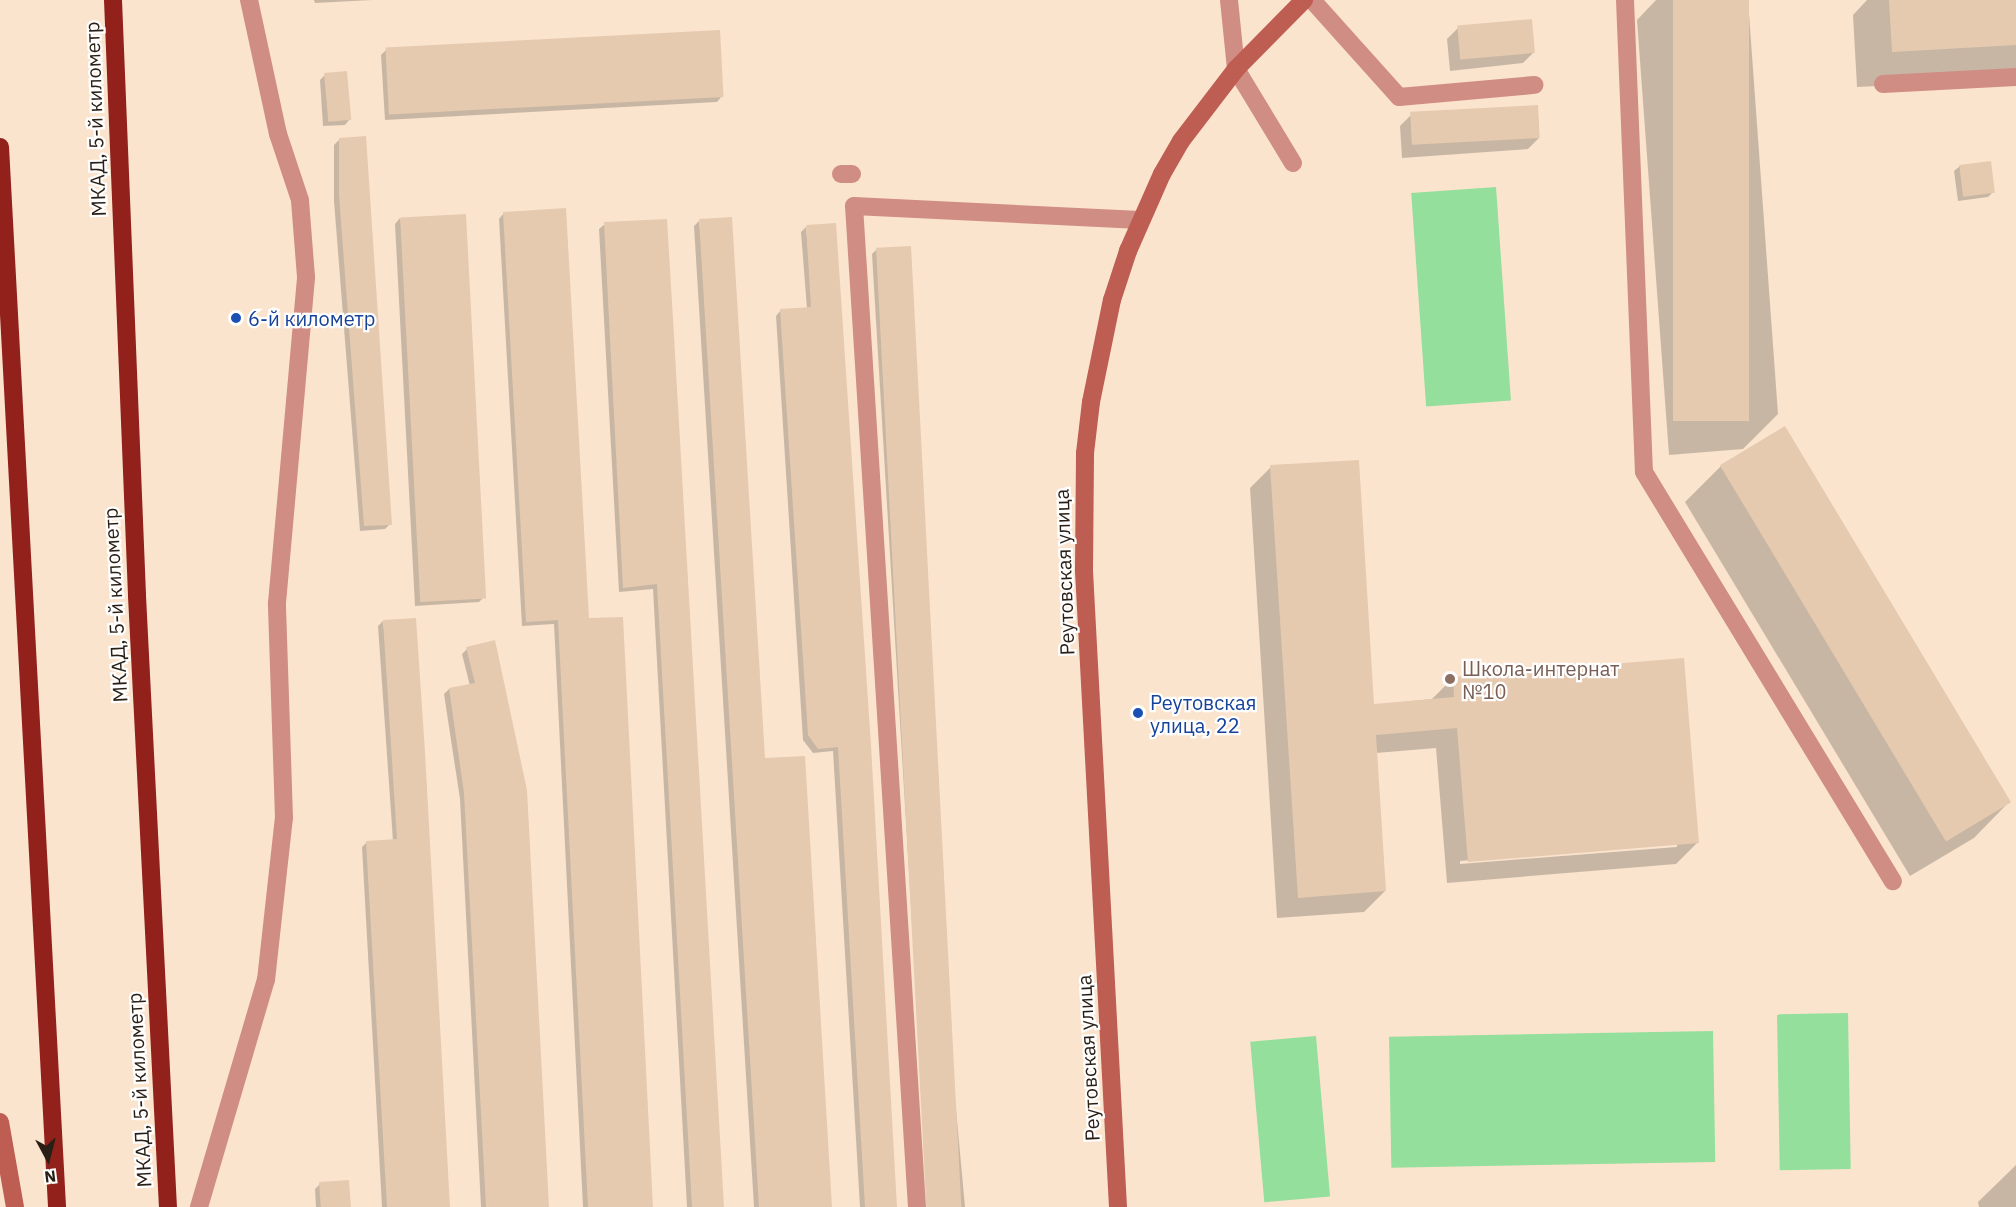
<!DOCTYPE html>
<html>
<head>
<meta charset="utf-8">
<style>
  body { margin:0 }
  #map { position:relative; width:2016px; height:1207px; overflow:hidden; background:#fbe4ce; font-family:"IBM Plex Sans",sans-serif }
  div>[style] { position:absolute }
  .green>* { inset:0; background:#94df9b; transform-origin:0 0 }
  .shadow>* { inset:0; background:#0003 }
  .building>* { inset:0; background:#e6caaf; transform-origin:0 0 }
  .lane>* { height:18px; margin:-9px; padding:0 9px; transform-origin:9px; border-radius:9px; background:#d08d83 }
  .secondary>* { height:18px; margin:-9px; padding:0 9px; transform-origin:9px; border-radius:9px; background:#be5d52 }
  .highway>* { height:18px; margin:-9px; padding:0 9px; transform-origin:9px; border-radius:9px; background:#91211a }
  .dots>* { width:16px; height:16px; translate:-50% -50%; box-sizing:border-box; border:3px solid #fff; border-radius:50% }
  span { translate:-50% -50%; white-space:nowrap; text-align:center; line-height:1.15; -webkit-text-stroke:4.5px #fff; paint-order:stroke }
  .street-label { font-size:20px; color:#291f15 }
  .transit-label { font-size:20px; color:#164399 }
  .left { translate:0 -50%; text-align:left }
  .education-label { font-size:20px; color:#785e54 }
  .north { position:absolute; left:18px; top:1129px; width:60px; height:60px; -webkit-text-stroke:4px #fff; paint-order:stroke; rotate:173deg; font-size:16px; font-weight:700; line-height:24px; text-align:center; color:#291f15 }
  .north::after { content:''; display:block; margin:auto; width:21px; height:27px; background:#291f15; clip-path:polygon(50% 0,100% 100%,50% 72%,0 100%) }
</style>
</head>
<body>
<div id="map">
  <div class="green">
    <div style="left:1496px;top:187px;width:214px;height:85px;rotate:86deg"></div>
    <div style="left:1848px;top:1013px;width:156px;height:71px;rotate:89deg"></div>
    <div style="left:1713px;top:1031px;width:131px;height:324px;rotate:89deg"></div>
    <div style="left:1316px;top:1036px;width:161px;height:66px;rotate:85deg"></div>
  </div>
  <div class="shadow">
    <div style="clip-path:polygon(314px 0,372px 0,315px 3px)"></div>
    <div style="clip-path:polygon(1656px 0,1748px 0,1778px 414px,1743px 449px,1669px 455px,1637px 20px)"></div>
    <div style="clip-path:polygon(1867px 0,2016px 0,2016px 79px,1857px 87px,1853px 15px)"></div>
    <div style="clip-path:polygon(1458px 28px,1534px 52px,1523px 63px,1450px 71px,1447px 39px)"></div>
    <div style="clip-path:polygon(386px 50px,722px 96px,717px 102px,385px 120px,381px 55px)"></div>
    <div style="clip-path:polygon(325px 75px,350px 119px,345px 125px,323px 126px,320px 80px)"></div>
    <div style="clip-path:polygon(1411px 115px,1539px 138px,1528px 149px,1402px 158px,1400px 126px)"></div>
    <div style="clip-path:polygon(339px 140px,390px 524px,385px 529px,360px 531px,334px 201px,334px 145px)"></div>
    <div style="clip-path:polygon(1960px 166px,1993px 192px,1988px 197px,1958px 201px,1954px 171px)"></div>
    <div style="clip-path:polygon(504px 213px,588px 620px,651px 1207px,583px 1207px,554px 624px,522px 626px,499px 219px)"></div>
    <div style="clip-path:polygon(400px 218px,484px 597px,479px 602px,415px 606px,395px 224px)"></div>
    <div style="clip-path:polygon(666px 220px,723px 1207px,687px 1207px,653px 589px,619px 592px,599px 229px,605px 224px)"></div>
    <div style="clip-path:polygon(699px 221px,764px 760px,831px 1207px,754px 1207px,694px 226px)"></div>
    <div style="clip-path:polygon(806px 227px,895px 1207px,860px 1207px,833px 751px,813px 753px,803px 740px,776px 316px,781px 310px,807px 309px,801px 232px)"></div>
    <div style="clip-path:polygon(877px 249px,965px 1207px,929px 1207px,872px 254px)"></div>
    <div style="clip-path:polygon(1721px 466px,2009px 802px,1974px 838px,1910px 876px,1685px 502px)"></div>
    <div style="clip-path:polygon(evenodd,1271px 467px,1373px 705px,1432px 699px,1453px 678px,1697px 843px,1676px 864px,1447px 883px,1436px 748px,1376px 753px,1385px 891px,1364px 912px,1277px 918px,1250px 488px,1271px 467px,1677px 844px,1677px 847px,1460px 864px,1460px 861px,1677px 844px)"></div>
    <div style="clip-path:polygon(383px 621px,448px 1207px,382px 1207px,362px 847px,367px 842px,393px 841px,378px 626px)"></div>
    <div style="clip-path:polygon(494px 642px,548px 1207px,481px 1207px,460px 799px,444px 694px,449px 689px,470px 686px,462px 654px,467px 649px)"></div>
    <div style="clip-path:polygon(2016px 1165px,2016px 1207px,1979px 1207px,1978px 1202px)"></div>
    <div style="clip-path:polygon(320px 1184px,350px 1207px,316px 1207px,315px 1189px)"></div>
  </div>
  <div class="building">
    <div style="left:1673px;top:0;width:76px;height:421px"></div>
    <div style="clip-path:polygon(1889px 0,2016px 0,2016px 45px,1892px 52px)"></div>
    <div style="left:1532px;top:19px;width:34px;height:75px;rotate:85deg"></div>
    <div style="left:720px;top:30px;width:67px;height:335px;rotate:87deg"></div>
    <div style="left:347px;top:71px;width:49px;height:23px;rotate:85deg"></div>
    <div style="left:1538px;top:105px;width:33px;height:128px;rotate:87deg"></div>
    <div style="clip-path:polygon(366px 136px,392px 525px,364px 526px,339px 195px,339px 138px)"></div>
    <div style="left:1991px;top:161px;width:32px;height:32px;rotate:83deg"></div>
    <div style="clip-path:polygon(566px 208px,589px 618px,623px 617px,653px 1207px,588px 1207px,558px 620px,526px 622px,503px 212px)"></div>
    <div style="left:466px;top:214px;width:385px;height:66px;rotate:87deg"></div>
    <div style="clip-path:polygon(732px 217px,765px 758px,805px 756px,832px 1207px,759px 1207px,699px 219px)"></div>
    <div style="clip-path:polygon(667px 219px,674px 336px,724px 1207px,692px 1207px,657px 584px,623px 588px,604px 222px)"></div>
    <div style="clip-path:polygon(836px 223px,871px 745px,897px 1207px,865px 1207px,838px 747px,818px 749px,808px 735px,780px 309px,811px 307px,806px 225px)"></div>
    <div style="left:911px;top:246px;width:963px;height:35px;rotate:87deg"></div>
    <div style="left:1785px;top:426px;width:439px;height:76px;rotate:59deg"></div>
    <div style="clip-path:polygon(1359px 460px,1374px 704px,1454px 697px,1453px 677px,1684px 658px,1699px 843px,1468px 862px,1457px 728px,1376px 735px,1386px 891px,1298px 898px,1270px 465px)"></div>
    <div style="clip-path:polygon(416px 618px,425px 752px,450px 1207px,387px 1207px,366px 841px,397px 839px,383px 620px)"></div>
    <div style="clip-path:polygon(495px 640px,527px 790px,549px 1207px,486px 1207px,464px 793px,449px 688px,475px 683px,466px 647px)"></div>
    <div style="left:349px;top:1180px;width:27px;height:30px;rotate:86deg"></div>
  </div>
  <div class="lane">
    <div style="left:1229px;top:0;width:69px;rotate:84.2deg"></div>
    <div style="left:1236px;top:69px;width:110px;rotate:58.8deg"></div>
    <div style="left:1312px;top:0;width:130px;rotate:48.1deg"></div>
    <div style="left:1399px;top:97px;width:136px;rotate:-5.1deg"></div>
    <div style="left:1625px;top:0;width:472px;rotate:87.7deg"></div>
    <div style="left:1644px;top:472px;width:479px;rotate:58.7deg"></div>
    <div style="left:1883px;top:84px;width:133px;rotate:-3deg"></div>
    <div style="left:841px;top:174px;width:11px"></div>
    <div style="left:199px;top:1207px;width:237px;rotate:-73.6deg"></div>
    <div style="left:266px;top:980px;width:163px;rotate:-83.7deg"></div>
    <div style="left:284px;top:818px;width:215px;rotate:-91.9deg"></div>
    <div style="left:277px;top:603px;width:327px;rotate:-84.9deg"></div>
    <div style="left:306px;top:277px;width:77px;rotate:-94.5deg"></div>
    <div style="left:300px;top:200px;width:70px;rotate:-108.4deg"></div>
    <div style="left:278px;top:134px;width:137px;rotate:-102.2deg"></div>
    <div style="left:917px;top:1207px;width:1003px;rotate:-93.6deg"></div>
    <div style="left:854px;top:206px;width:286px;rotate:2.8deg"></div>
  </div>
  <div class="secondary">
    <div style="left:0;top:1122px;width:86px;rotate:80deg"></div>
    <div style="left:1118px;top:1207px;width:638px;rotate:-93.06deg"></div>
    <div style="left:1084px;top:570px;width:117px;rotate:-89.5deg"></div>
    <div style="left:1085px;top:453px;width:51px;rotate:-83.3deg"></div>
    <div style="left:1091px;top:402px;width:104px;rotate:-78.4deg"></div>
    <div style="left:1112px;top:300px;width:52px;rotate:-71.9deg"></div>
    <div style="left:1128px;top:251px;width:84px;rotate:-66.2deg"></div>
    <div style="left:1162px;top:174px;width:38px;rotate:-60deg"></div>
    <div style="left:1181px;top:141px;width:91px;rotate:-52.6deg"></div>
    <div style="left:1236px;top:69px;width:97px;rotate:-45.4deg"></div>
  </div>
  <div class="highway">
    <div style="left:113px;top:0;width:596px;rotate:87.69deg"></div>
    <div style="left:137px;top:596px;width:612px;rotate:87.1deg"></div>
    <div style="left:0;top:147px;width:1062px;rotate:86.92deg"></div>
  </div>
  <div class="dots">
    <div style="left:236px;top:318px;background:#1a4fb4"></div>
    <div style="left:1450px;top:679px;background:#8d6e63"></div>
    <div style="left:1138px;top:713px;background:#1a4fb4"></div>
  </div>
  <div class="street-label">
    <span style="left:95px;top:119px;rotate:-92deg">МКАД, 5-й километр</span>
    <span style="left:1064px;top:572px;rotate:-92deg">Реутовская улица</span>
    <span style="left:115px;top:605px;rotate:-93deg">МКАД, 5-й километр</span>
    <span style="left:1088px;top:1058px;rotate:-93deg">Реутовская улица</span>
    <span style="left:139px;top:1090px;rotate:-93deg">МКАД, 5-й километр</span>
  </div>
  <div class="transit-label">
    <span class="left" style="left:248px;top:318px">6-й километр</span>
    <span class="left" style="left:1150px;top:714px">Реутовская<br>улица, 22</span>
  </div>
  <div class="education-label">
    <span class="left" style="left:1462px;top:680px">Школа-интернат<br>№10</span>
  </div>
  <div class="north">N</div>
</div>
</body>
</html>
